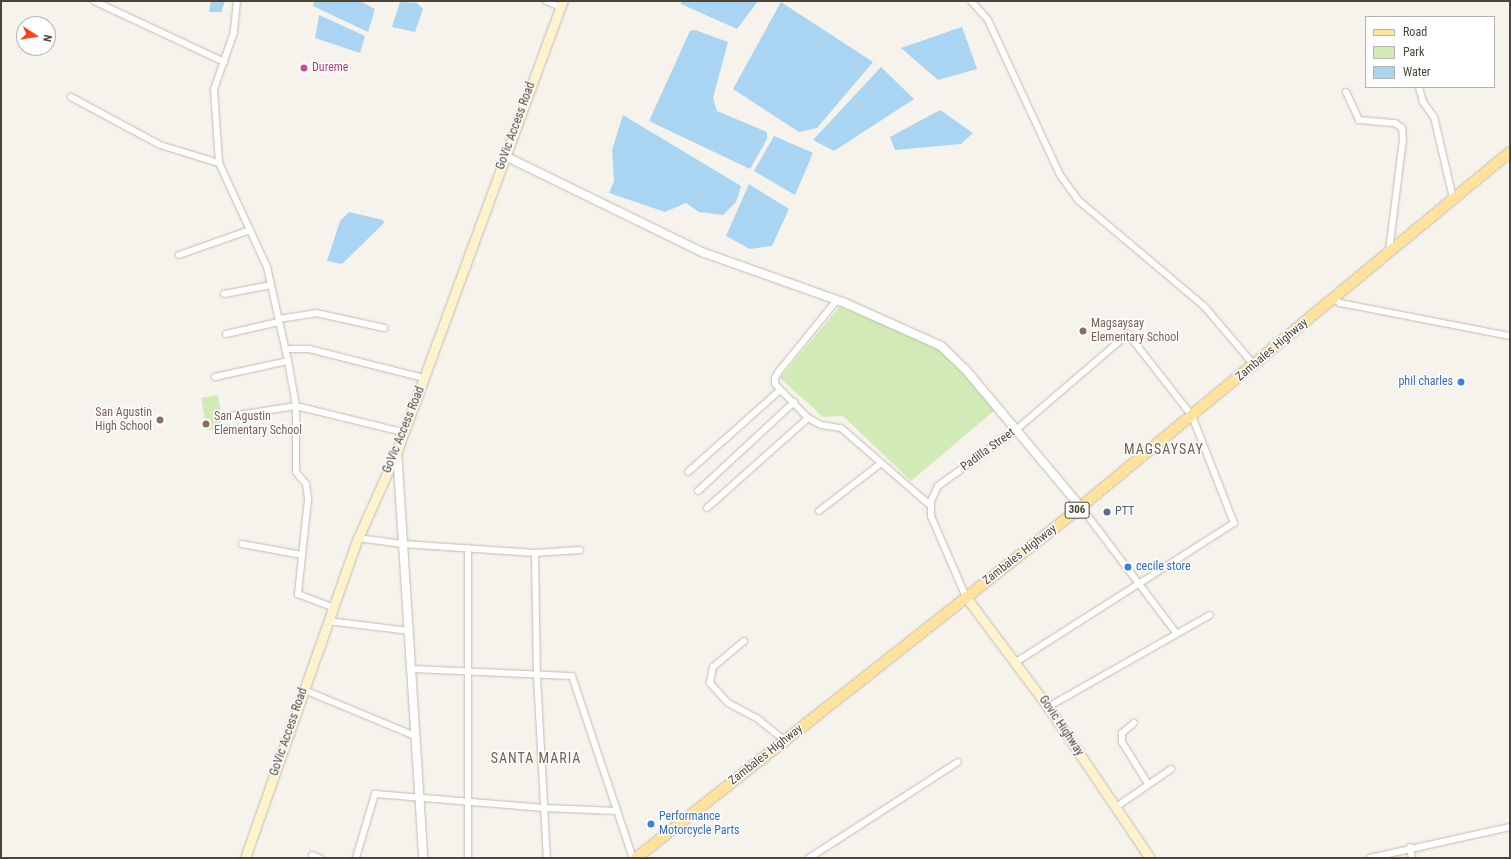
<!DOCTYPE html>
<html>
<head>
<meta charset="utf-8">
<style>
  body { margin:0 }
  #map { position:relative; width:1511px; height:859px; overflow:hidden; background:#f6f3ec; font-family:"Roboto Condensed",sans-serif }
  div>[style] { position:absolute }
  .green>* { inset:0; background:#d2eab5; transform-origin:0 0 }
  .water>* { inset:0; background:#a9d4f2 }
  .roads { filter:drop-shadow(0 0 1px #c2bbae) drop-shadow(0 0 1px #c2bbae) }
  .minor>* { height:6px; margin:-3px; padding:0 3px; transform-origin:3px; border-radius:3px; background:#fff }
  .tertiary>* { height:8px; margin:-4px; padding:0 4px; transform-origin:4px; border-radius:4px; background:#fff }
  .secondary>* { height:9px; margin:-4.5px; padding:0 4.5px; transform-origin:4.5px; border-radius:4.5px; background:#fff3cd }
  .primary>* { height:10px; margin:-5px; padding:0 5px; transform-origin:5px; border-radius:5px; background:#ffe39c }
  .dots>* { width:11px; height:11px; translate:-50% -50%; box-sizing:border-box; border:2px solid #fff; border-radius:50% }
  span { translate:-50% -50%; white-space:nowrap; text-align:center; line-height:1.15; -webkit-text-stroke:3px #fff; paint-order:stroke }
  .shield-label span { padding:1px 3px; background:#fff; border:1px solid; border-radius:3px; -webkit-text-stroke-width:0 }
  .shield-label { font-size:11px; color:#4b4439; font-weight:700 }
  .hotel-label { font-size:12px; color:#b23c85 }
  .left { translate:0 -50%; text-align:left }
  .street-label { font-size:12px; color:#4b4439 }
  .education-label { font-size:12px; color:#785e54 }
  .right { translate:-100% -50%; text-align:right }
  .shop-label { font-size:12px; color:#366cbe }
  .service-label { font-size:12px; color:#4e5e75 }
  .quarter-label { font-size:14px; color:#6e6250; letter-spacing:1px }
  .frame { position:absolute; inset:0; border:2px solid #4b4439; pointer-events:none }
  .legend { position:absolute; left:1365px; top:16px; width:130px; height:72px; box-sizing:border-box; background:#fff; border:1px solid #b7b4b0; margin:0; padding:5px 7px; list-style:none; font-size:12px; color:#4b4439 }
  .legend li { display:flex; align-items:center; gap:8px; height:20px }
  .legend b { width:20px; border:1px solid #b7b4b0 }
  .north { position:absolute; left:16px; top:16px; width:40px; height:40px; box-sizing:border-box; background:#fff; border:1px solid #b7b4b0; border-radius:50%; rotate:102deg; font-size:11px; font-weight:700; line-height:16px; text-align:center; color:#4b4439 }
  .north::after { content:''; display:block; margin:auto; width:14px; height:18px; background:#fc3f1d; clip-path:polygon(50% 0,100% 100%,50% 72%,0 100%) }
</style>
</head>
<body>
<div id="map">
  <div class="green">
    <div style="clip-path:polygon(840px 306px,943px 349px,995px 410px,911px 481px,843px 416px,823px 417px,780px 378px)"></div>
    <div style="left:218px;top:395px;width:33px;height:17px;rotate:81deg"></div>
  </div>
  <div class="water">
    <div style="clip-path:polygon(211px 1px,225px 1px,221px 12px,209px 12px)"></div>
    <div style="clip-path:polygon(314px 1px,360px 1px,375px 9px,368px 32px,313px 6px)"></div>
    <div style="clip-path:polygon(682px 1px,758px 1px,737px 29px,681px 4px)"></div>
    <div style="clip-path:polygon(400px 2px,417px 3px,423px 9px,415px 32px,392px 27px)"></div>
    <div style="clip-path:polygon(781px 2px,873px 62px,817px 128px,799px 132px,733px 89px)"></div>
    <div style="clip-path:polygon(319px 15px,365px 36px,360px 53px,315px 38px)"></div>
    <div style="clip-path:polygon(962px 27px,977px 69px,938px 80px,901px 48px)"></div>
    <div style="clip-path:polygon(695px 30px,728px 42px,713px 98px,717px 111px,767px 132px,767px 139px,750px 169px,649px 121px,690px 31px)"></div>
    <div style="clip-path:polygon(881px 67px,914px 99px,834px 151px,813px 140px)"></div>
    <div style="clip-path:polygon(940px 110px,973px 133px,961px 144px,895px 150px,890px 137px)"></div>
    <div style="clip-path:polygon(623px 115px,741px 186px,736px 202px,723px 215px,699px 212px,686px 203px,665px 212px,609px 193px,614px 181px,612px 150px)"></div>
    <div style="clip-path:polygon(774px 136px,813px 153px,795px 195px,754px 171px)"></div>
    <div style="clip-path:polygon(749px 184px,789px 209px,772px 246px,750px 249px,726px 236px)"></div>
    <div style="clip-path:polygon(349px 212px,383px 220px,384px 223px,342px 264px,327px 261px,340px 221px)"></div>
  </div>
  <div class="roads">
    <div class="minor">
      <div style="left:94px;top:1px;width:144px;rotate:25.1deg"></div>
      <div style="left:237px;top:1px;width:31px;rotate:96deg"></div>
      <div style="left:234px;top:32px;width:60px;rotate:109.3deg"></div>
      <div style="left:214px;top:89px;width:74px;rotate:86.1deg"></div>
      <div style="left:219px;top:163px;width:115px;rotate:65.2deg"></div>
      <div style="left:267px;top:267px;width:96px;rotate:77.4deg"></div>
      <div style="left:288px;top:361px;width:46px;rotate:79.9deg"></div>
      <div style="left:296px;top:406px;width:66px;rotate:90deg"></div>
      <div style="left:296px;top:472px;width:16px;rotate:50deg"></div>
      <div style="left:306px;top:484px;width:15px;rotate:82deg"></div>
      <div style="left:308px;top:499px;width:96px;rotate:96deg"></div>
      <div style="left:298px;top:594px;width:39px;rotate:21deg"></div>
      <div style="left:546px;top:1px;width:15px;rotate:23deg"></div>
      <div style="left:971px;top:1px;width:25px;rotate:48deg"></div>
      <div style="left:988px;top:20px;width:171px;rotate:65.1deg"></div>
      <div style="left:1060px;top:175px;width:31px;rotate:54deg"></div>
      <div style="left:1078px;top:200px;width:165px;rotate:40.1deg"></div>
      <div style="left:1204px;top:306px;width:77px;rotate:49.7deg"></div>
      <div style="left:1419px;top:87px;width:16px;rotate:75deg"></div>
      <div style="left:1423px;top:102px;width:19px;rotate:54deg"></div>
      <div style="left:1434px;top:117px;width:83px;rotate:76.8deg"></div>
      <div style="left:1346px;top:92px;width:31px;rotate:65deg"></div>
      <div style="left:1359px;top:120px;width:36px;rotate:5deg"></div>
      <div style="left:1395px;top:123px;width:9px;rotate:36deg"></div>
      <div style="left:1402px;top:128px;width:11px;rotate:85deg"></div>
      <div style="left:1403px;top:139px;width:113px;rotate:97.1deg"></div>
      <div style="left:71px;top:97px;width:101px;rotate:28.3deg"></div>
      <div style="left:160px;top:145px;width:62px;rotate:17deg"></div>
      <div style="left:179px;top:255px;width:75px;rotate:-19.4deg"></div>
      <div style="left:224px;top:294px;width:48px;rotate:-10.8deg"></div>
      <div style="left:1334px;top:298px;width:8px;rotate:40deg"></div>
      <div style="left:1340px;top:303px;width:173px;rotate:11deg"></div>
      <div style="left:837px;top:300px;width:92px;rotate:129.2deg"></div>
      <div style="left:779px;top:371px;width:8px;rotate:120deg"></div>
      <div style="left:775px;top:378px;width:6px;rotate:90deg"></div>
      <div style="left:775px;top:384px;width:47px;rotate:45.9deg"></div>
      <div style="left:808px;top:418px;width:15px;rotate:28deg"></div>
      <div style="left:821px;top:425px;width:20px;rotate:9deg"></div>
      <div style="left:841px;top:428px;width:119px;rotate:40.9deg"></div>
      <div style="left:279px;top:319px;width:37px;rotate:-9deg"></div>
      <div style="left:316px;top:313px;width:70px;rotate:12.4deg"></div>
      <div style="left:226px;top:334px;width:54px;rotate:-12.8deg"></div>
      <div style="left:286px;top:349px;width:23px"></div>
      <div style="left:309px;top:349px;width:119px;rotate:14.2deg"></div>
      <div style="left:215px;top:377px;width:75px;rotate:-12.4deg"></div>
      <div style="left:231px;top:416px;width:66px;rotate:-8.7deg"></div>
      <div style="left:296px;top:406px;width:110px;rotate:13.7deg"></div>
      <div style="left:688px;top:472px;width:123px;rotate:-41.7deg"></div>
      <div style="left:698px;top:491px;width:131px;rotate:-42.8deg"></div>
      <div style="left:1081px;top:507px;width:159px;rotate:52.9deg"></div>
      <div style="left:707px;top:508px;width:135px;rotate:-41.7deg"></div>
      <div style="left:819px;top:511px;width:78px;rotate:-37.7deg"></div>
      <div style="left:358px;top:538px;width:45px;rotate:7.6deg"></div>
      <div style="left:403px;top:544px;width:132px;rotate:3.9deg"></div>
      <div style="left:535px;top:553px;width:45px;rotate:-3.8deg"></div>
      <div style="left:242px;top:544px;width:61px;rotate:10.4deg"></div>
      <div style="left:535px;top:553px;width:123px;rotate:89.1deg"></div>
      <div style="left:537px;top:676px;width:182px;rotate:86.9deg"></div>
      <div style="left:966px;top:597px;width:88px;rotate:-113.4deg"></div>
      <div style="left:931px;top:516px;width:15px;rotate:-90deg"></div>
      <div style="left:931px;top:501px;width:17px;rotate:-65deg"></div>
      <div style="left:938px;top:486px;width:97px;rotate:-35.8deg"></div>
      <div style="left:1017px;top:429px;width:146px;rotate:-40.6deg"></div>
      <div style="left:1128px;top:334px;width:104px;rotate:52deg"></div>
      <div style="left:1192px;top:416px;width:115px;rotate:68.6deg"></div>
      <div style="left:1234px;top:523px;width:259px;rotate:147.5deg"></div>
      <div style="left:328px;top:621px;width:82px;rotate:7deg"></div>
      <div style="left:744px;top:641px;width:40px;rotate:140deg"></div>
      <div style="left:713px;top:667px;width:16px;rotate:101deg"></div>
      <div style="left:710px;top:683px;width:27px;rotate:48deg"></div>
      <div style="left:728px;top:703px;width:34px;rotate:28deg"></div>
      <div style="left:758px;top:719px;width:35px;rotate:39deg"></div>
      <div style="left:411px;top:669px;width:161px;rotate:2.5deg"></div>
      <div style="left:572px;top:676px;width:192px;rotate:71.5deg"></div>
      <div style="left:304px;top:690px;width:120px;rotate:22.5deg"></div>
      <div style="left:1048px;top:707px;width:186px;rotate:-29.6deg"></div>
      <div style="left:1134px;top:723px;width:16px;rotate:140deg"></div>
      <div style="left:1122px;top:733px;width:9px;rotate:90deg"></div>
      <div style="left:1122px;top:742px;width:49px;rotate:58.2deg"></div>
      <div style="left:1116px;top:807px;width:67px;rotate:-34.6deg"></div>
      <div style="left:1410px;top:847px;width:11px;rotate:80deg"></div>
      <div style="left:312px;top:855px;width:9px;rotate:21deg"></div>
      <div style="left:356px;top:858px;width:67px;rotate:-73.5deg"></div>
      <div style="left:375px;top:794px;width:170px;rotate:4.7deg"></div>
      <div style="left:544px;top:808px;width:73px;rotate:2.4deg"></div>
      <div style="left:468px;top:858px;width:310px;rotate:-90deg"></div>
      <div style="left:809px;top:858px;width:177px;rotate:-32.8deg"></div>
      <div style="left:1370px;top:858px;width:143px;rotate:-12.5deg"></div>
    </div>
    <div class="tertiary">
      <div style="left:505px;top:156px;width:219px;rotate:26deg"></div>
      <div style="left:702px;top:252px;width:152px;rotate:19.6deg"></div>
      <div style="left:845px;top:303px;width:105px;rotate:24.1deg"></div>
      <div style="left:941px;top:346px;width:33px;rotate:44deg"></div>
      <div style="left:965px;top:369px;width:180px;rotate:50deg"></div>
      <div style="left:397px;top:451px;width:408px;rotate:86.3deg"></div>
    </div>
    <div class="secondary">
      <div style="left:966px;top:597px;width:137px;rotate:53.3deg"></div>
      <div style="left:1048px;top:707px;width:182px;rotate:56deg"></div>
      <div style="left:245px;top:858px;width:339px;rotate:-70.6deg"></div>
      <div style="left:358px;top:538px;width:95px;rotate:-65.9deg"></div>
      <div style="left:397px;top:451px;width:480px;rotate:-69.8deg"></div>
    </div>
    <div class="primary">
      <div style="left:636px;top:858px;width:555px;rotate:-38.27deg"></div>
      <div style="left:1072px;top:514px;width:568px;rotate:-39.57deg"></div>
    </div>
  </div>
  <div class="dots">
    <div style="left:304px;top:68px;background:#d1479c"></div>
    <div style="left:1083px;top:331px;background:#8d6e63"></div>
    <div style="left:1461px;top:382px;background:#3f7fe0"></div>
    <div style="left:160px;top:420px;background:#8d6e63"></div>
    <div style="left:206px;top:424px;background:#8d6e63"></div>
    <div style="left:1107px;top:512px;background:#5c6f8a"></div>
    <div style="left:1128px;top:567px;background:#3f7fe0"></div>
    <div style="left:651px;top:824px;background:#3f7fe0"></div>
  </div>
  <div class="shield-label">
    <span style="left:1077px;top:510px">306</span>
  </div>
  <div class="hotel-label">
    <span class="left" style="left:312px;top:68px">Dureme</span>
  </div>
  <div class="street-label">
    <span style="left:516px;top:126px;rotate:-70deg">GoVic Access Road</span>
    <span style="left:1272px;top:350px;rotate:-40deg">Zambales Highway</span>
    <span style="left:404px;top:430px;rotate:-68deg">GoVic Access Road</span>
    <span style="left:988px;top:450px;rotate:-36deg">Padilla Street</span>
    <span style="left:1020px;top:555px;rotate:-38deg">Zambales Highway</span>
    <span style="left:1061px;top:726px;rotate:56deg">Govic Highway</span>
    <span style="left:289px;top:732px;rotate:-71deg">GoVic Access Road</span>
    <span style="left:766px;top:755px;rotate:-38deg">Zambales Highway</span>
  </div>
  <div class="education-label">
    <span class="left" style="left:1091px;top:331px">Magsaysay<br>Elementary School</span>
    <span class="right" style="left:152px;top:420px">San Agustin<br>High School</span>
    <span class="left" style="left:214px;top:424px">San Agustin<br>Elementary School</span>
  </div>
  <div class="shop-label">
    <span class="right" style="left:1453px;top:382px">phil charles</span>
    <span class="left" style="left:1136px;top:567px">cecile store</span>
    <span class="left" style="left:659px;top:824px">Performance<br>Motorcycle Parts</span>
  </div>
  <div class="service-label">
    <span class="left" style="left:1115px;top:512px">PTT</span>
  </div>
  <div class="quarter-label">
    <span style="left:1164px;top:449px">MAGSAYSAY</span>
    <span style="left:536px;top:758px">SANTA MARIA</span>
  </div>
  <div class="frame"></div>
  <ul class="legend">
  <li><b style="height:5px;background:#ffe39c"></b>Road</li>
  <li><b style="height:11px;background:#d2eab5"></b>Park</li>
  <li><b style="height:11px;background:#a9d4f2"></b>Water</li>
  </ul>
  <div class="north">N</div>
</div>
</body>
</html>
